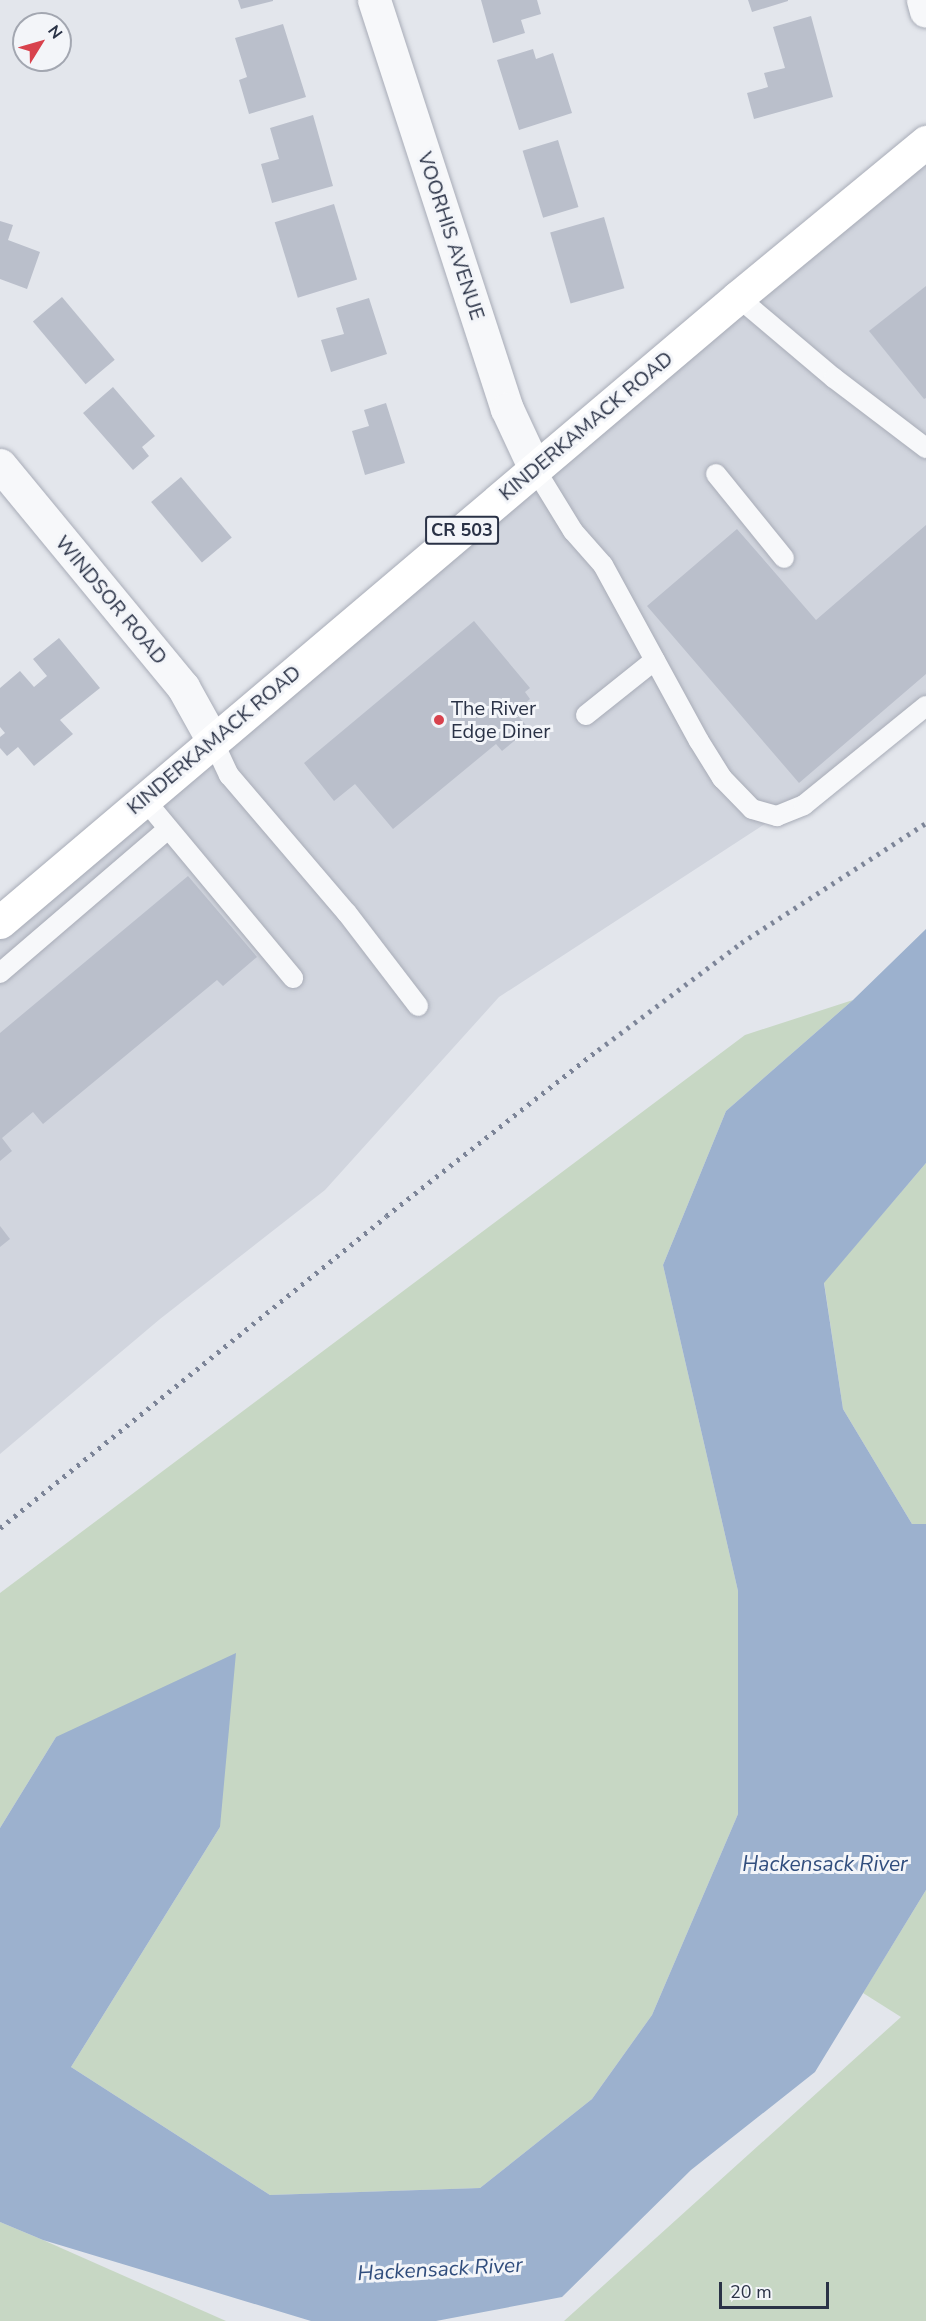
<!DOCTYPE html>
<html>
<head>
<meta charset="utf-8">
<style>
  body { margin:0 }
  #map { position:relative; width:926px; height:2321px; overflow:hidden; background:#e3e6ec; font-family:"Nunito Sans",sans-serif }
  div>[style] { position:absolute }
  .built>* { inset:0; background:#d1d5de }
  .green>* { inset:0; background:#c7d7c4 }
  .water>* { inset:0; background:#9cb1ce }
  .building>* { inset:0; background:#babfcb; transform-origin:0 0 }
  .roads { filter:drop-shadow(0 0 2px #a8acb7) drop-shadow(0 0 2px #a8acb7) }
  .service>* { height:20px; margin:-10px; padding:0 10px; transform-origin:10px; border-radius:10px; background:#f7f8fa }
  .minor>* { height:33px; margin:-16.5px; padding:0 16.5px; transform-origin:16.5px; border-radius:16.5px; background:#f7f8fa }
  .primary>* { height:33px; margin:-16.5px; padding:0 16.5px; transform-origin:16.5px; border-radius:16.5px; background:#fff }
  .rail>* { height:4.5px; margin-top:-2.25px; transform-origin:0; background:repeating-linear-gradient(90deg,#7c8497 0 3px,transparent 0 9px) }
  .dots>* { width:16px; height:16px; translate:-50% -50%; box-sizing:border-box; border:3px solid #f3f5f9; border-radius:50% }
  span { translate:-50% -50%; white-space:nowrap; text-align:center; line-height:1.15; -webkit-text-stroke:6px #f3f5f9; paint-order:stroke }
  .shield-label span { padding:2px 4px; background:#f3f5f9; border:2px solid; border-radius:4px; -webkit-text-stroke-width:0 }
  .shield-label { font-size:18px; color:#2a3246; font-weight:700 }
  .street-label { font-size:20px; color:#2a3246 }
  .poi-label { font-size:20px; color:#2a3246 }
  .left { translate:0 -50%; text-align:left }
  .water-label { font-size:21px; color:#304d7d; font-style:italic }
  .north { position:absolute; left:12px; top:12px; width:60px; height:60px; box-sizing:border-box; background:#f3f5f9; border:2px solid #a3a7b1; border-radius:50%; rotate:53deg; font-size:16px; font-weight:700; line-height:24px; text-align:center; color:#2a3246 }
  .north::after { content:''; display:block; margin:auto; width:21px; height:27px; background:#d8424d; clip-path:polygon(50% 0,100% 100%,50% 72%,0 100%) }
  .scale { position:absolute; left:719px; top:2282px; width:110px; height:27px; box-sizing:border-box; border:3px solid #2a3246; border-top:0; padding-left:8px; font-size:18px; line-height:21px; white-space:nowrap; color:#2a3246; -webkit-text-stroke:4px #f3f5f9; paint-order:stroke }
</style>
</head>
<body>
<div id="map">
  <div class="built">
    <div style="clip-path:polygon(926px 142px,926px 719px,499px 997px,325px 1190px,160px 1319px,0 1454px,0 922px)"></div>
  </div>
  <div class="green">
    <div style="clip-path:polygon(853px 1000px,726px 1111px,663px 1265px,738px 1591px,738px 1814px,652px 2015px,592px 2099px,480px 2188px,270px 2195px,71px 2067px,220px 1827px,56px 1737px,0 1828px,0 1593px,745px 1035px)"></div>
    <div style="clip-path:polygon(926px 1163px,926px 1524px,912px 1524px,843px 1409px,824px 1282px)"></div>
    <div style="clip-path:polygon(926px 1890px,926px 2321px,564px 2321px,901px 2017px,863px 1993px)"></div>
    <div style="clip-path:polygon(0 2222px,43px 2240px,226px 2321px,0 2321px)"></div>
  </div>
  <div class="water">
    <div style="clip-path:polygon(926px 929px,926px 1163px,824px 1283px,843px 1409px,912px 1524px,926px 1524px,926px 1890px,815px 2072px,691px 2170px,562px 2297px,436px 2321px,311px 2321px,43px 2240px,0 2222px,0 1828px,56px 1737px,236px 1653px,220px 1827px,71px 2067px,270px 2195px,480px 2188px,592px 2099px,652px 2015px,738px 1814px,738px 1591px,663px 1265px,726px 1111px,853px 1000px)"></div>
  </div>
  <div class="building">
    <div style="clip-path:polygon(238px 0,273px 0,273px 1px,241px 9px)"></div>
    <div style="clip-path:polygon(481px 0,537px 0,541px 14px,521px 20px,525px 33px,493px 43px)"></div>
    <div style="clip-path:polygon(748px 0,788px 0,788px 1px,752px 12px)"></div>
    <div style="clip-path:polygon(811px 16px,833px 97px,754px 119px,747px 93px,768px 87px,764px 73px,785px 68px,773px 27px)"></div>
    <div style="clip-path:polygon(283px 24px,306px 97px,249px 114px,239px 80px,247px 77px,235px 38px)"></div>
    <div style="clip-path:polygon(533px 49px,536px 59px,553px 53px,572px 113px,519px 130px,497px 60px)"></div>
    <div style="clip-path:polygon(313px 115px,333px 186px,272px 203px,261px 164px,279px 159px,270px 128px)"></div>
    <div style="left:558px;top:140px;width:70px;height:37px;rotate:73deg"></div>
    <div style="left:334px;top:204px;width:79px;height:62px;rotate:73deg"></div>
    <div style="left:604px;top:217px;width:74px;height:56px;rotate:74deg"></div>
    <div style="clip-path:polygon(0 221px,13px 225px,8px 240px,40px 252px,27px 289px,0 279px)"></div>
    <div style="clip-path:polygon(926px 286px,926px 398px,924px 399px,869px 331px)"></div>
    <div style="left:62px;top:297px;width:82px;height:38px;rotate:50deg"></div>
    <div style="clip-path:polygon(369px 298px,387px 354px,331px 372px,321px 340px,344px 334px,336px 308px)"></div>
    <div style="clip-path:polygon(113px 387px,155px 436px,142px 447px,149px 456px,133px 470px,83px 413px)"></div>
    <div style="clip-path:polygon(386px 403px,405px 463px,365px 475px,352px 431px,369px 426px,364px 410px)"></div>
    <div style="left:181px;top:477px;width:79px;height:39px;rotate:50deg"></div>
    <div style="clip-path:polygon(926px 525px,926px 674px,799px 783px,647px 606px,737px 529px,816px 620px)"></div>
    <div style="clip-path:polygon(474px 621px,530px 688px,525px 692px,530px 699px,515px 712px,529px 729px,502px 751px,496px 744px,393px 829px,355px 784px,334px 801px,304px 763px)"></div>
    <div style="clip-path:polygon(59px 638px,100px 688px,60px 720px,73px 734px,34px 766px,18px 747px,7px 756px,0 748px,0 737px,5px 733px,0 727px,0 688px,20px 671px,34px 687px,47px 676px,33px 659px)"></div>
    <div style="clip-path:polygon(188px 876px,257px 957px,223px 986px,217px 980px,43px 1124px,33px 1112px,2px 1138px,12px 1151px,0 1161px,0 1033px)"></div>
    <div style="clip-path:polygon(0 1226px,10px 1239px,0 1247px)"></div>
  </div>
  <div class="roads">
    <div class="service">
      <div style="left:738px;top:297px;width:126px;rotate:40.2deg"></div>
      <div style="left:834px;top:378px;width:116px;rotate:37.3deg"></div>
      <div style="left:535px;top:469px;width:73px;rotate:58.5deg"></div>
      <div style="left:573px;top:531px;width:45px;rotate:48.6deg"></div>
      <div style="left:603px;top:565px;width:200px;rotate:61.4deg"></div>
      <div style="left:699px;top:741px;width:44px;rotate:58.1deg"></div>
      <div style="left:722px;top:778px;width:43px;rotate:45.9deg"></div>
      <div style="left:752px;top:809px;width:26px;rotate:16deg"></div>
      <div style="left:777px;top:816px;width:29px;rotate:-22deg"></div>
      <div style="left:804px;top:805px;width:157px;rotate:-39.1deg"></div>
      <div style="left:716px;top:474px;width:108px;rotate:51deg"></div>
      <div style="left:586px;top:715px;width:88px;rotate:-38.6deg"></div>
      <div style="left:213px;top:741px;width:38px;rotate:65deg"></div>
      <div style="left:229px;top:775px;width:182px;rotate:49.5deg"></div>
      <div style="left:347px;top:913px;width:117px;rotate:52.6deg"></div>
      <div style="left:144px;top:799px;width:233px;rotate:50.2deg"></div>
      <div style="left:0;top:973px;width:221px;rotate:-40.6deg"></div>
    </div>
    <div class="minor">
      <div style="left:374px;top:0;width:430px;rotate:72deg"></div>
      <div style="left:507px;top:409px;width:66px;rotate:65deg"></div>
      <div style="left:923px;top:0;width:11px;rotate:75deg"></div>
      <div style="left:0;top:465px;width:288px;rotate:50.5deg"></div>
      <div style="left:183px;top:687px;width:62px;rotate:60.9deg"></div>
    </div>
    <div class="primary">
      <div style="left:0;top:922px;width:967px;rotate:-40.26deg"></div>
      <div style="left:738px;top:297px;width:244px;rotate:-39.5deg"></div>
    </div>
  </div>
  <div class="rail">
    <div style="left:0;top:1528px;width:496px;rotate:-38.9deg"></div>
    <div style="left:386px;top:1216px;width:269px;rotate:-38.1deg"></div>
    <div style="left:598px;top:1050px;width:179px;rotate:-36.8deg"></div>
    <div style="left:741px;top:943px;width:221px;rotate:-33deg"></div>
  </div>
  <div class="dots">
    <div style="left:439px;top:720px;background:#d8424d"></div>
  </div>
  <div class="shield-label">
    <span style="left:462px;top:530px">CR 503</span>
  </div>
  <div class="street-label">
    <span style="left:451px;top:236px;rotate:72deg">VOORHIS AVENUE</span>
    <span style="left:586px;top:426px;rotate:-40deg">KINDERKAMACK ROAD</span>
    <span style="left:111px;top:600px;rotate:50deg">WINDSOR ROAD</span>
    <span style="left:214px;top:740px;rotate:-40deg">KINDERKAMACK ROAD</span>
  </div>
  <div class="poi-label">
    <span class="left" style="left:451px;top:720px">The River<br>Edge Diner</span>
  </div>
  <div class="water-label">
    <span style="left:825px;top:1864px">Hackensack River</span>
    <span style="left:440px;top:2269px;rotate:-3deg">Hackensack River</span>
  </div>
  <div class="north">N</div>
  <div class="scale">20 m</div>
</div>
</body>
</html>
